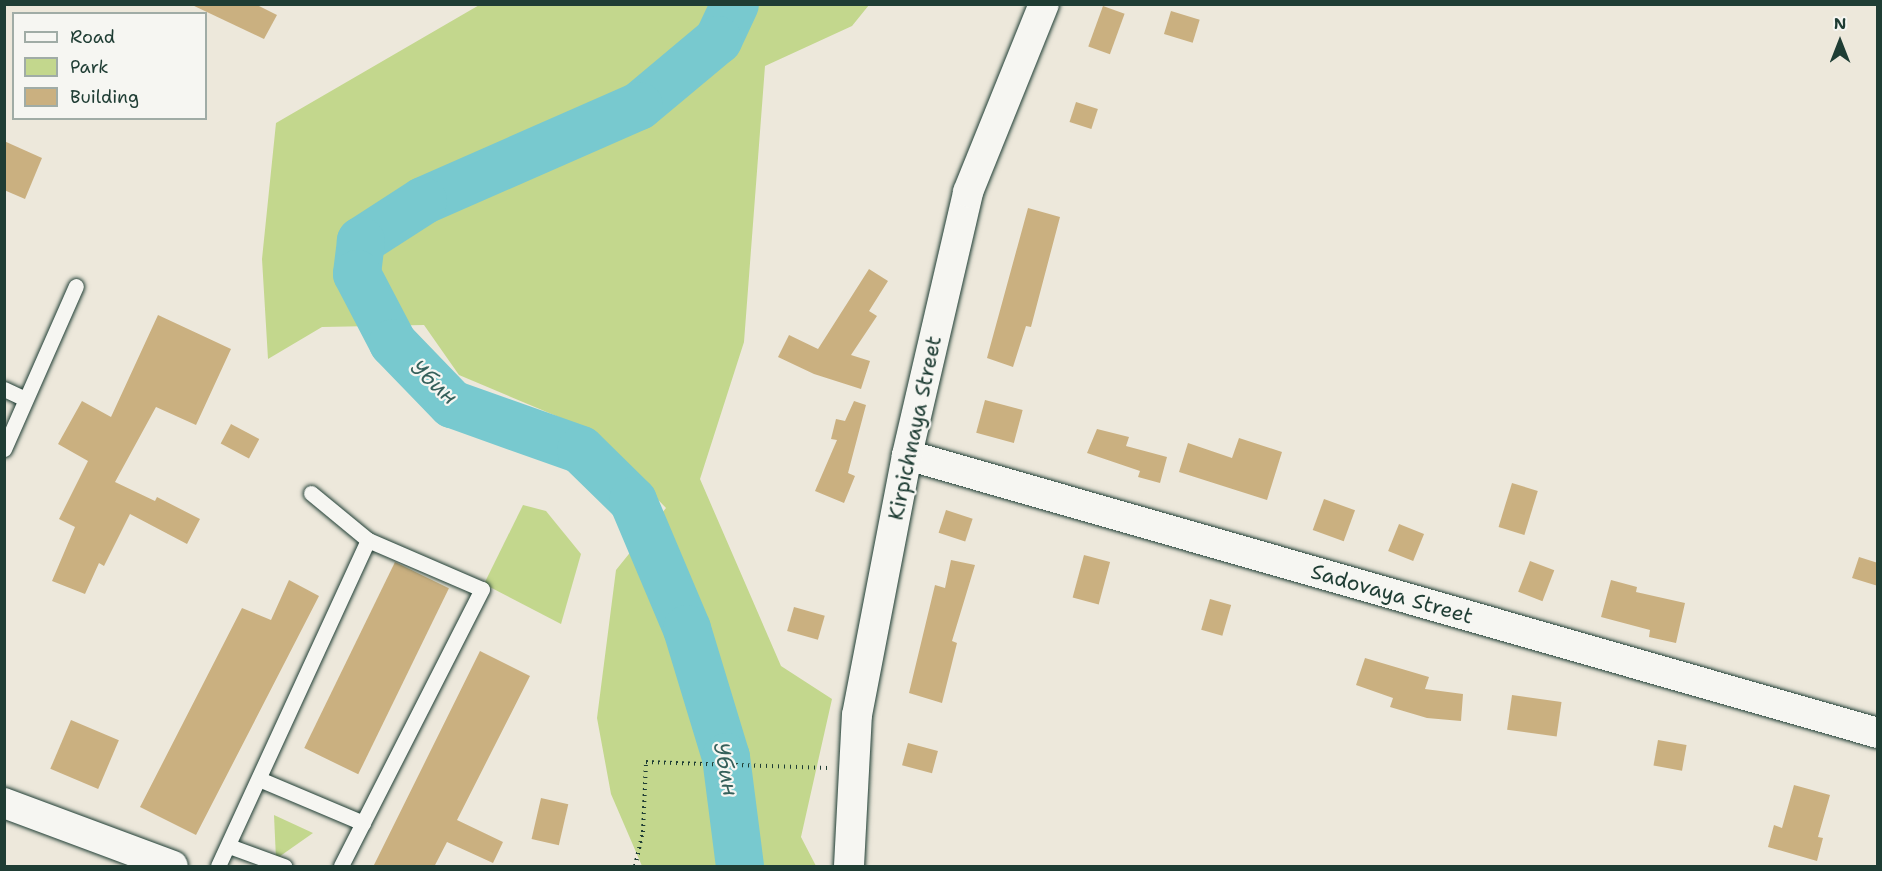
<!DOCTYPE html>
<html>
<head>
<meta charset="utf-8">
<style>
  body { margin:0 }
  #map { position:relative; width:1882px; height:871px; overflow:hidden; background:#ede8db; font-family:"Shantell Sans",sans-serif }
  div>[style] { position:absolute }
  .green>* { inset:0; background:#c3d78d }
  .river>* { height:48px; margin:-24px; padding:0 24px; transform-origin:24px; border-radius:24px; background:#78c9cf }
  .building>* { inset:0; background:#cab080; transform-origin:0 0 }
  .path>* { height:4px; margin-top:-2px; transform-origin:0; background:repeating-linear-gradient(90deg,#1f3d34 0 1.5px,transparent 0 6px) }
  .roads { filter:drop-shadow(0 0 2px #1f3d34) drop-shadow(0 0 2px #1f3d34) }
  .lane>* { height:15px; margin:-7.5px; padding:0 7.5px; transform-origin:7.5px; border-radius:7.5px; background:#f6f6f2 }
  .street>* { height:30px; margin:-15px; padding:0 15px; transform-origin:15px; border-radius:15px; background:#f6f6f2 }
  span { translate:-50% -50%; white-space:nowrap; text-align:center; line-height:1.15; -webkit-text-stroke:4.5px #f6f6f2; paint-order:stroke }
  .street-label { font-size:21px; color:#1f3d34 }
  .water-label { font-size:22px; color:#35605b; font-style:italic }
  .frame { position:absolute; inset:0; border:6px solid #1f3d34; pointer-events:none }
  .legend { position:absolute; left:12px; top:12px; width:195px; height:108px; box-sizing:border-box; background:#f6f6f2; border:2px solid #a0aca6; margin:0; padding:8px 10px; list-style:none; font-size:18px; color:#1f3d34 }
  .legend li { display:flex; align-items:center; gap:12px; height:30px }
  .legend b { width:30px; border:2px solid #a0aca6 }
  .north { position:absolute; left:1810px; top:12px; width:60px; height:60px; -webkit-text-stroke:4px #f6f6f2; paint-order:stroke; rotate:0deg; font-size:16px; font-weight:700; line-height:24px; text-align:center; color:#1f3d34 }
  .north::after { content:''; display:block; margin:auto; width:21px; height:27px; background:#1f3d34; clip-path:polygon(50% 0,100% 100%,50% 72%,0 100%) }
</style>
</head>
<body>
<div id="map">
  <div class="green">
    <div style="clip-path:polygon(481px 4px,869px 5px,852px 26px,765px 66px,744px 342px,700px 479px,781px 666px,832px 699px,801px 837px,816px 866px,642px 866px,611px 794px,597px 718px,616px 570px,666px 508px,592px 431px,459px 375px,424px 325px,322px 327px,268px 359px,262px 259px,276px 123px)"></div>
    <div style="clip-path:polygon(523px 505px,546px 511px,581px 554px,561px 624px,484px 584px)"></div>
    <div style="clip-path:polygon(274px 815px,313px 833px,276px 859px)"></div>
  </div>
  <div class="river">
    <div style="left:735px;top:4px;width:40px;rotate:115deg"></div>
    <div style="left:718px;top:40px;width:103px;rotate:140.1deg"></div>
    <div style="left:639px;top:106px;width:236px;rotate:156.3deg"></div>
    <div style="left:423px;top:201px;width:74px;rotate:147.2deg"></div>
    <div style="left:361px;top:241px;width:33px;rotate:97deg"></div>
    <div style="left:357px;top:274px;width:78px;rotate:62.4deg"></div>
    <div style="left:393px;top:343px;width:85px;rotate:46deg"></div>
    <div style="left:452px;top:404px;width:137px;rotate:19.6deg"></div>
    <div style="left:581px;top:450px;width:73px;rotate:44.4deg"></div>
    <div style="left:633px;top:501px;width:139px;rotate:67.1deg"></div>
    <div style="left:687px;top:629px;width:134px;rotate:73.1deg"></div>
    <div style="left:726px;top:757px;width:110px;rotate:82.7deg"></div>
  </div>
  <div class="building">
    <div style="clip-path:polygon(190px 4px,255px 4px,277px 15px,264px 39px)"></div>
    <div style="left:1103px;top:6px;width:23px;height:43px;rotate:20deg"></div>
    <div style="left:1171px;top:11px;width:30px;height:24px;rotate:17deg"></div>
    <div style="left:1076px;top:102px;width:23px;height:21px;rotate:18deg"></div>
    <div style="clip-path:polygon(4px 141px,42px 158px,25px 199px,4px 190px)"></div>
    <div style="clip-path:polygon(1028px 208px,1060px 217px,1031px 327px,1026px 326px,1013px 367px,987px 358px)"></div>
    <div style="clip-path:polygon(869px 269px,888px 281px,869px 311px,877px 316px,851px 355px,870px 361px,861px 389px,814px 374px,778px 357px,789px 335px,818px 349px)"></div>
    <div style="clip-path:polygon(158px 315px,231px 349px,196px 425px,156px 407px,115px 482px,155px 501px,157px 497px,200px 519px,187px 544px,130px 514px,104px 566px,99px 563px,85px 594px,52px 581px,75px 527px,59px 519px,88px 461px,58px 444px,82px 401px,111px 417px)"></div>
    <div style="left:985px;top:400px;width:39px;height:34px;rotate:15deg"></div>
    <div style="clip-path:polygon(854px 401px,866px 405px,848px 473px,855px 476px,844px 503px,815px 491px,837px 440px,831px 439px,836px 419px,845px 421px)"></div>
    <div style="left:231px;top:424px;width:32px;height:22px;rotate:28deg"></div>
    <div style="clip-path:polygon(1097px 429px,1129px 437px,1126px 446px,1167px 457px,1160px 483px,1138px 477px,1140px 471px,1087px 453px)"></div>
    <div style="clip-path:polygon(1239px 438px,1282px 452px,1267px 500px,1179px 472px,1188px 443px,1232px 458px)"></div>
    <div style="left:1512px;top:483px;width:27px;height:46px;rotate:17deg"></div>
    <div style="left:1324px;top:499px;width:33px;height:33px;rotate:20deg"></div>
    <div style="left:946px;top:510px;width:28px;height:24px;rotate:18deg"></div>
    <div style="left:1399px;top:524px;width:27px;height:29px;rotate:22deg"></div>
    <div style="left:1084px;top:555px;width:27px;height:44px;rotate:15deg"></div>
    <div style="clip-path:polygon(1859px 557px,1878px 563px,1878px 586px,1852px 578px)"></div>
    <div style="clip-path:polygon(951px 560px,975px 565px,952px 641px,957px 643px,942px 703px,909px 693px,935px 585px,945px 588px)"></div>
    <div style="left:1530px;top:561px;width:26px;height:33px;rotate:21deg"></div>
    <div style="left:395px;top:562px;width:60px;height:207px;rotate:26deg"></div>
    <div style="clip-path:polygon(289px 580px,319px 596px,196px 835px,140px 807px,242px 608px,271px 620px)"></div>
    <div style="clip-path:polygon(1611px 580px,1637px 587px,1636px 592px,1685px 603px,1676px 643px,1649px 637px,1650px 630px,1601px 617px)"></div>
    <div style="left:1210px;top:599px;width:22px;height:32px;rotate:16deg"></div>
    <div style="left:794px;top:607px;width:32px;height:25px;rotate:16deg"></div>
    <div style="clip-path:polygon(480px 651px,530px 676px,457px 820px,503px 842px,493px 863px,447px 842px,434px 867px,373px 867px)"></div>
    <div style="clip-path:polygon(1365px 658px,1429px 677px,1425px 689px,1463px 694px,1461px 721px,1427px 718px,1390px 707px,1393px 698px,1356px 685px)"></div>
    <div style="left:1512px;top:695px;width:50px;height:35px;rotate:8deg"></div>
    <div style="left:71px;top:720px;width:52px;height:53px;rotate:23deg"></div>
    <div style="left:1658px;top:740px;width:29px;height:26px;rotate:10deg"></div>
    <div style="left:908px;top:743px;width:31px;height:23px;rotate:15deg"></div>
    <div style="clip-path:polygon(1794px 785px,1830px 795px,1818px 837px,1823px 838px,1817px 861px,1768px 847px,1774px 825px,1782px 828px)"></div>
    <div style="left:541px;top:798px;width:28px;height:42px;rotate:13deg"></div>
  </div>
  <div class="path">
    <div style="left:635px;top:866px;width:35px;rotate:-77deg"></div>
    <div style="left:643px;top:832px;width:70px;rotate:-87.5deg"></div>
    <div style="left:646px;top:762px;width:182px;rotate:1.9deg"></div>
  </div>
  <div class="roads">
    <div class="lane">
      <div style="left:4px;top:389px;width:23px;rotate:25deg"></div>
      <div style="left:4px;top:449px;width:178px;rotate:-66.2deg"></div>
      <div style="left:311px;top:493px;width:74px;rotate:39.5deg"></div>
      <div style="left:259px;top:779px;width:113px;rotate:22.9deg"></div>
      <div style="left:229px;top:846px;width:59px;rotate:20deg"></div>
      <div style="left:218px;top:866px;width:359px;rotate:-65.3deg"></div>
      <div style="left:368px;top:540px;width:124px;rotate:23.3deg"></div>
      <div style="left:482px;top:589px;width:311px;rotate:117deg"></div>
    </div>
    <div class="street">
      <div style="left:907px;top:455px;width:1010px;rotate:15.98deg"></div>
      <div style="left:4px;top:803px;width:180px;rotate:20.4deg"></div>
      <div style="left:849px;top:866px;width:151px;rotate:-87deg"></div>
      <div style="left:857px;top:715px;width:265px;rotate:-79.1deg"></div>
      <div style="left:907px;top:455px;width:270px;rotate:-76.9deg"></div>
      <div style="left:968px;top:192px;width:203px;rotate:-68deg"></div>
    </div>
  </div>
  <div class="street-label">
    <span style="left:915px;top:428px;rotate:-78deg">Kirpichnaya Street</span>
    <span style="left:1392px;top:594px;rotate:16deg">Sadovaya Street</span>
  </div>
  <div class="water-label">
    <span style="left:434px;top:382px;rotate:42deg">Убин</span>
    <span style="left:726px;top:769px;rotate:79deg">Убин</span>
  </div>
  <div class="frame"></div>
  <ul class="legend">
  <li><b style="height:8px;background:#f6f6f2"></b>Road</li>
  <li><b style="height:16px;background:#c3d78d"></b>Park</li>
  <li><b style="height:16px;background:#cab080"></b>Building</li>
  </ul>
  <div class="north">N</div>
</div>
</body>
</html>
